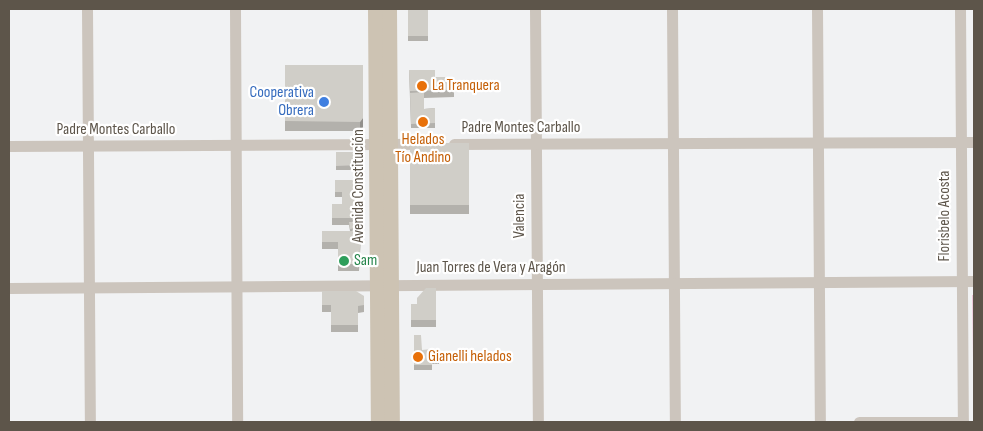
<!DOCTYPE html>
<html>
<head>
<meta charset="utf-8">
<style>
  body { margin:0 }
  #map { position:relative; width:983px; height:431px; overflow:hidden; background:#f1f2f3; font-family:"Sofia Sans Condensed",sans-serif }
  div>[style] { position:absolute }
  .green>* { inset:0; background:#ecc3d7 }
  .minor>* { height:11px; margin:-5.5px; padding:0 5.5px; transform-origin:5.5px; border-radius:5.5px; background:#ccc5bd }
  .major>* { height:15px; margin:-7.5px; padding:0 7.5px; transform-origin:7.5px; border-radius:7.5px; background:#cdc3b3 }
  .wall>* { inset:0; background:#b3b1ac; transform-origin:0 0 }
  .shaded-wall>* { inset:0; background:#92908c }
  .building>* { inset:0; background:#d0cec8; transform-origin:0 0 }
  .dots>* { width:14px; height:14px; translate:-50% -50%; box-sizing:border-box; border:2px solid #fff; border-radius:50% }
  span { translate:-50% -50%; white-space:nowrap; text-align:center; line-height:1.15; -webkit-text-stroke:4.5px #fff; paint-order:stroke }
  .food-label { font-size:16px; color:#c56008 }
  .left { translate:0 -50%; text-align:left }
  .shop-label { font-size:16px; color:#366cbe }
  .right { translate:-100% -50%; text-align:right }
  .street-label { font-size:16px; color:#5d554a }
  .leisure-label { font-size:16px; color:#27864d }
  .frame { position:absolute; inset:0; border:10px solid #5d554a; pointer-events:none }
</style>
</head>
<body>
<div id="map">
  <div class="green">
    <div style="clip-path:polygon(972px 295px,974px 295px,974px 422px)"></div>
  </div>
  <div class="minor">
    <div style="left:87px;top:9px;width:413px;rotate:89.6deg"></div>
    <div style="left:235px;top:9px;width:413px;rotate:89.7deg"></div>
    <div style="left:535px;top:9px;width:413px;rotate:89.6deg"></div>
    <div style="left:672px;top:9px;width:413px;rotate:89.6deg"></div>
    <div style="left:817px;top:9px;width:413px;rotate:89.6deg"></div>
    <div style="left:960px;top:9px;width:413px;rotate:89.6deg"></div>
    <div style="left:454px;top:144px;width:520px;rotate:-0.22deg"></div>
    <div style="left:9px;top:146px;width:416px;rotate:-0.3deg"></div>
    <div style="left:9px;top:288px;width:965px;rotate:-0.42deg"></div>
    <div style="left:859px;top:422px;width:104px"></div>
  </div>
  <div class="major">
    <div style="left:375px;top:9px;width:413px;rotate:89.6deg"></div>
    <div style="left:389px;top:9px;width:413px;rotate:89.6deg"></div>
  </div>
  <div class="wall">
    <div style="left:408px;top:9px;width:20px;height:32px"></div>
    <div style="clip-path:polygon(285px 65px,363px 65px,363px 127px,360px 131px,285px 131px)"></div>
    <div style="clip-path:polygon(409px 70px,435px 77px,454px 77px,454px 97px,424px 98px,424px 109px,435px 108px,435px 128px,411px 128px)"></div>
    <div style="left:410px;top:143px;width:59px;height:71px"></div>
    <div style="clip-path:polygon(336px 152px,361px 165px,361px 170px,336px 170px)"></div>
    <div style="clip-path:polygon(335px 180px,361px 180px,361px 225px,357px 225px,358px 231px,350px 231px,349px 225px,332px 225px,332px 204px,342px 204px,342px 197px,335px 197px)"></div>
    <div style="clip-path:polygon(322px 231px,361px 238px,359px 271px,338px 271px,338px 249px,322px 249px)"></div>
    <div style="clip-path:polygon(436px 288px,436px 327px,411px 327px,411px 304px,417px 304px)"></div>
    <div style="clip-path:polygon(322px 291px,364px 296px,364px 312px,358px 313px,358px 332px,331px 332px,331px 312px,322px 312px)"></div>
    <div style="clip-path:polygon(414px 335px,422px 350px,432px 355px,439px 355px,439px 364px,432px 364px,432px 370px,414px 370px)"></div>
  </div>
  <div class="shaded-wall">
    <div style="clip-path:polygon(363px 118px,363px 127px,360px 131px,360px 122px)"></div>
  </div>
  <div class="building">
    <div style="left:408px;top:9px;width:20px;height:27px"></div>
    <div style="clip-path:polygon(285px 65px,363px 65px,363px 118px,360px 122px,285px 121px)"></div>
    <div style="clip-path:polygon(409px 70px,435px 70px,435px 77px,454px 77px,454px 90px,410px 91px)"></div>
    <div style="clip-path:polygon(424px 92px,424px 109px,435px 108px,435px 123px,411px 124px,410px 93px)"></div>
    <div style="left:410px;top:143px;width:59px;height:62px"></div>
    <div style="clip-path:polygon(336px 152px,355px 152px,361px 165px,336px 166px)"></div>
    <div style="clip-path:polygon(335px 180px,361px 180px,361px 204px,342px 204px,342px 192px,335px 192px)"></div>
    <div style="left:332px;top:204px;width:29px;height:14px"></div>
    <div style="clip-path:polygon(349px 222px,357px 222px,358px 228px,350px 229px)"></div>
    <div style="clip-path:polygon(322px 231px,361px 231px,359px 264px,338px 264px,338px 242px,322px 242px)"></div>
    <div style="clip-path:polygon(426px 288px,436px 288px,436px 304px,417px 304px,417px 298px)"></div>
    <div style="clip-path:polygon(322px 291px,356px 291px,364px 296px,364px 305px,358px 306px,358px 325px,331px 325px,331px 305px,322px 305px)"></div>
    <div style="left:411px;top:304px;width:25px;height:16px"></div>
    <div style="clip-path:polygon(414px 335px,421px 335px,422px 350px,432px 349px,432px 355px,439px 355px,439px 359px,432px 359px,432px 365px,414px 365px)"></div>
  </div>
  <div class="dots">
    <div style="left:422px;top:86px;background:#e8710a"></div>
    <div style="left:324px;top:102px;background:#3f7fe0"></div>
    <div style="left:423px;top:122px;background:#e8710a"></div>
    <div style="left:344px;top:261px;background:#2e9e5b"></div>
    <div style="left:418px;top:357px;background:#e8710a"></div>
  </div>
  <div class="food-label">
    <span class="left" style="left:432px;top:86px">La Tranquera</span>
    <span style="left:423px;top:149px">Helados<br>Tío Andino</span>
    <span class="left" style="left:428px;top:357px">Gianelli helados</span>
  </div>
  <div class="shop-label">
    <span class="right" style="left:314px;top:102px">Cooperativa<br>Obrera</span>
  </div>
  <div class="street-label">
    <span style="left:521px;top:128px">Padre Montes Carballo</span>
    <span style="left:116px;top:130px">Padre Montes Carballo</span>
    <span style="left:359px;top:186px;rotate:-90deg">Avenida Constitución</span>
    <span style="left:520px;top:216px;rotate:-90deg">Valencia</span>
    <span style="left:945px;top:216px;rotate:-90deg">Florisbelo Acosta</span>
    <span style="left:491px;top:268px">Juan Torres de Vera y Aragón</span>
  </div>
  <div class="leisure-label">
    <span class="left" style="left:354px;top:261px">Sam</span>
  </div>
  <div class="frame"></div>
</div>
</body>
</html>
